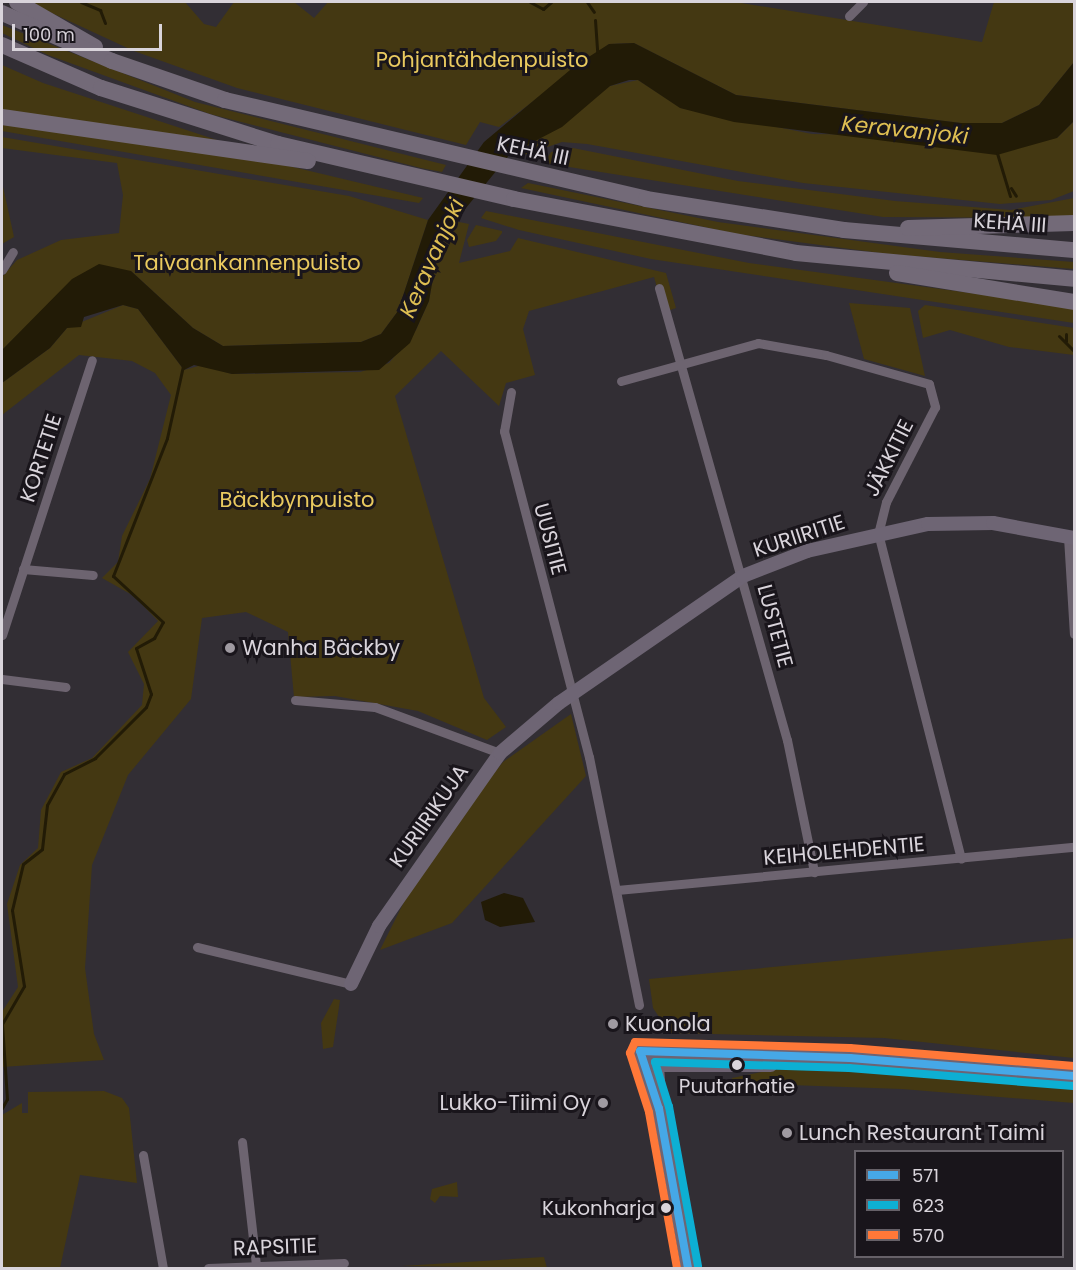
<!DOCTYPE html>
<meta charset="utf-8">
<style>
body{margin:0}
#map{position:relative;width:1076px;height:1270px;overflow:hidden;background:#322e34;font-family:Poppins,sans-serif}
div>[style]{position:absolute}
.green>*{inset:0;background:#443812}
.water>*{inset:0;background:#221b06}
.stream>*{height:3px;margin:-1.5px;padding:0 1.5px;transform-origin:1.5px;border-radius:1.5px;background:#221b06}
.street>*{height:9px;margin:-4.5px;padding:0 4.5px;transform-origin:4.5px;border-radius:4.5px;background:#6d6470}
.secondary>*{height:14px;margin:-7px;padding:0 7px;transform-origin:7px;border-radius:7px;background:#6e6574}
.primary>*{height:15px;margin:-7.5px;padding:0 7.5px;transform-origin:7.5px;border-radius:7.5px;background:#6e6373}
.highway>*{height:16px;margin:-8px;padding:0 8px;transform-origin:8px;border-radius:8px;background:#736a78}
.bus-1>*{height:8px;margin:-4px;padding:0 4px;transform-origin:4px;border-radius:4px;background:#46a8e7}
.bus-2>*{height:8px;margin:-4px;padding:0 4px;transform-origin:4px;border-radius:4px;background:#0dafd3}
.bus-3>*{height:8px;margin:-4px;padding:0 4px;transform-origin:4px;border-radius:4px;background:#ff7838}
.dots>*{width:16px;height:16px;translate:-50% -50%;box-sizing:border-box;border:3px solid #19151b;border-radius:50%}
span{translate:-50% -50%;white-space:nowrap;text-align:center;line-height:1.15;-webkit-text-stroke:6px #19151b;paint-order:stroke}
.bus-label{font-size:20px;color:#d9d4db}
.right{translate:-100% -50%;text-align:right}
.park-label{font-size:21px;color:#eaca5f}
.street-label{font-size:21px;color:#d9d4db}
.poi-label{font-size:21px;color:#d9d4db}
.left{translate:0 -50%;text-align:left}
.water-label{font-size:22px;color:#debe52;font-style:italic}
.frame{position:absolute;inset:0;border:3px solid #d9d4db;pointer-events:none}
.legend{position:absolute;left:854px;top:1150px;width:210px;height:108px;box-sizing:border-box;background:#19151b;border:2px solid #666168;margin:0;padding:8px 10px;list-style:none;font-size:18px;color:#d9d4db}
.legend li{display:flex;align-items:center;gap:12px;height:30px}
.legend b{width:30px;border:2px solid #666168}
.scale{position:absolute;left:12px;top:24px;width:150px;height:27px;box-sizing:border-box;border:3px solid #d9d4db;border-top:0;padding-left:8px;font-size:18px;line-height:21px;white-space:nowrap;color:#d9d4db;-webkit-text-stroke:4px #19151b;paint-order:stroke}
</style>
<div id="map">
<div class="green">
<div style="clip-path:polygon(28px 2px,185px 2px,204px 24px,216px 27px,234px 2px,294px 2px,314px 18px,328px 2px,735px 2px,982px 42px,994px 2px,1074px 2px,1074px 62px,1039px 105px,1002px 123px,961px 123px,736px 95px,634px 43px,609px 44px,499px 127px,480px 122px,466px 145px,237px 88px,134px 51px)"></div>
<div style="clip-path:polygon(2px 25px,195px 102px,446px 165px,442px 172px,421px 168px,210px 114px,48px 55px,2px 33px)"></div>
<div style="clip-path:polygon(2px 65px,43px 83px,220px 141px,2px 111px)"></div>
<div style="clip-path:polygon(638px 80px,681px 108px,812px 134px,1057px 138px,1074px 121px,1074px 191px,1051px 200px,1000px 204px,803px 183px,587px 144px,562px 142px,518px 157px,510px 154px,610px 86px)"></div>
<div style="clip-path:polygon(2px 123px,272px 162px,423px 198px,419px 203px,2px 131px)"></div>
<div style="clip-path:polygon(2px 137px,349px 196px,428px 220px,398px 311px,381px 334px,361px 342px,223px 346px,193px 328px,131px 271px,39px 314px,2px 350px,2px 277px,17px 260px,61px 240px,119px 233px,123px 195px,117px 163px,2px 148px)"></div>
<div style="clip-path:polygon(573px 148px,738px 181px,895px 201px,1011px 210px,1074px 198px,1074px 218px,883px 217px,544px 163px,551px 152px)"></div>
<div style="clip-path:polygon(2px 182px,14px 237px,2px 244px)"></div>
<div style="clip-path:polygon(528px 183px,718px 222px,940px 252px,1074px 262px,1074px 269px,888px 254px,737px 234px,521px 188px)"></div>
<div style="clip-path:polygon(486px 211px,749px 263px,1074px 307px,1074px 323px,651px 259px,519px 230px,481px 218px)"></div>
<div style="clip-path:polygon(454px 221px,469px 224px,459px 263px,510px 251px,518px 238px,666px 273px,676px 308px,664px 312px,654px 277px,529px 311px,523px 329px,535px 375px,506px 383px,499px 406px,441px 351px,395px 396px,484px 698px,506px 727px,487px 740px,418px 711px,335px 696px,294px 697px,288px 632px,246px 612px,202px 618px,191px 699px,128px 775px,92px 865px,85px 968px,94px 1034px,104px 1060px,2px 1067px,2px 1012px,18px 987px,7px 904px,20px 865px,38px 848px,41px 810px,61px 772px,92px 758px,142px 705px,144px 684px,128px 652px,158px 621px,134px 596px,102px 578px,118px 562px,122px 536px,150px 479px,171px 395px,155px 373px,132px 361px,79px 355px,2px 415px,2px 383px,50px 348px,67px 328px,123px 305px,138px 309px,184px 370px,202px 365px,232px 374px,360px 372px,389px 363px,416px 330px,429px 301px,437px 254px)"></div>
<div style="clip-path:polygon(476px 225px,502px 231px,502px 233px,496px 241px,469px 247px,467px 240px)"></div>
<div style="clip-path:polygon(849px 303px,910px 308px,925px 376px,864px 359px)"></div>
<div style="clip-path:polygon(925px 305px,1074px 328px,1074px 355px,1009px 347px,950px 330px,923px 338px,918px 311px)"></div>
<div style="clip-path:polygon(571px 714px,586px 776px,452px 923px,380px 950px,406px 898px,480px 791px,503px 762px)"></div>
<div style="clip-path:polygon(1074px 938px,1074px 1058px,884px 1038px,670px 1033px,653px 1008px,649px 979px)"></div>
<div style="clip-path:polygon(334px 999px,340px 1000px,333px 1047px,323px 1049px,321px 1023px)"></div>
<div style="clip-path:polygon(676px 1042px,885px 1050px,1074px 1066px,1074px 1070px,673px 1046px)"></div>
<div style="clip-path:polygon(857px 1065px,1074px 1083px,1074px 1103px,902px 1089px,732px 1083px,732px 1078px,782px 1068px)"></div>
<div style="clip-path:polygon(104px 1091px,122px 1098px,129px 1108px,137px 1183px,80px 1175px,60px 1268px,2px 1268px,2px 1115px,22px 1103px,22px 1113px,28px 1113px,28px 1092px)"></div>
<div style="clip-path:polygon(457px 1182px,458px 1197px,440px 1196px,435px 1203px,430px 1199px,432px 1189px)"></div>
<div style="clip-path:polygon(544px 1257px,547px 1268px,402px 1266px)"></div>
</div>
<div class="water">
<div style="clip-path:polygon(634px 43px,736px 95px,961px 123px,1002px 123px,1039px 105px,1074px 62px,1074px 121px,1057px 138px,997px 155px,734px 122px,680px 108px,638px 80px,629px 80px,610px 86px,562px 127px,510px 154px,448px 230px,437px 255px,429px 301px,410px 343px,379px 370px,232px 374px,194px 365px,184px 370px,138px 309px,123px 305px,84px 317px,81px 327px,67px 328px,50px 348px,2px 383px,2px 350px,72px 279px,99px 264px,131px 271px,193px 328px,223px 346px,361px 342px,381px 334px,398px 311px,428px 220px,484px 142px,576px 65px,609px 44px)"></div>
<div style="clip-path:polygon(504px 893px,523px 898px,535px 922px,500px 927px,485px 920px,481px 902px)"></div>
</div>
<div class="stream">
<div style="left:81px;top:2px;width:21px;rotate:23deg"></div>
<div style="left:100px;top:10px;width:14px;rotate:69deg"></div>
<div style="left:530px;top:2px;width:15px;rotate:28deg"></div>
<div style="left:543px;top:9px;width:11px;rotate:-41deg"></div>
<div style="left:587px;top:2px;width:12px;rotate:55deg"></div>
<div style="left:595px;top:20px;width:32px;rotate:86deg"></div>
<div style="left:997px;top:153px;width:45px;rotate:73.2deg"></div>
<div style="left:1011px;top:188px;width:9px;rotate:58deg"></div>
<div style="left:1066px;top:334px;width:7px;rotate:90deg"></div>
<div style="left:1059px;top:336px;width:21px;rotate:45deg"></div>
<div style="left:2px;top:1108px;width:10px;rotate:-61deg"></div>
<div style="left:7px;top:1099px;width:75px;rotate:-93.8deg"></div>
<div style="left:2px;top:1024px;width:44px;rotate:-59.9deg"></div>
<div style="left:24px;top:986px;width:77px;rotate:-99deg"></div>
<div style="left:12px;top:910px;width:47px;rotate:-76.6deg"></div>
<div style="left:23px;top:864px;width:24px;rotate:-38deg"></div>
<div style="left:42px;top:849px;width:44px;rotate:-83.5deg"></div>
<div style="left:47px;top:805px;width:35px;rotate:-61deg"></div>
<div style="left:64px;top:774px;width:35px;rotate:-27deg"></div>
<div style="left:95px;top:758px;width:72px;rotate:-45deg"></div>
<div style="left:146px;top:707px;width:14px;rotate:-69deg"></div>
<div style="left:151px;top:694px;width:48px;rotate:-108.1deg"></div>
<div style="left:136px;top:648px;width:21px;rotate:-29deg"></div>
<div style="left:154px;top:638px;width:18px;rotate:-61deg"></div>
<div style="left:163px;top:622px;width:68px;rotate:-137.4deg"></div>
<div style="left:113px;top:576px;width:148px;rotate:-68.6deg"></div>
<div style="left:167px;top:438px;width:74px;rotate:-77.5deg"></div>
</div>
<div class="street">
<div style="left:849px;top:16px;width:20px;rotate:-45deg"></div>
<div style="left:2px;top:270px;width:21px;rotate:-59deg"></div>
<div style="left:659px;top:288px;width:470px;rotate:74.2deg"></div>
<div style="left:787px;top:740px;width:135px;rotate:78.4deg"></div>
<div style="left:621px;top:381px;width:142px;rotate:-15.5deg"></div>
<div style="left:758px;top:343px;width:69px;rotate:10deg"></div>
<div style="left:826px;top:355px;width:107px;rotate:15.7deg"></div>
<div style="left:929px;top:384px;width:24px;rotate:75deg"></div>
<div style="left:935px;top:407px;width:107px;rotate:117.3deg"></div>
<div style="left:886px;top:502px;width:32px;rotate:104deg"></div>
<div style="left:878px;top:533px;width:336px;rotate:75.7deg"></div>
<div style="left:511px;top:392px;width:40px;rotate:100deg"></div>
<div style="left:504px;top:431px;width:337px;rotate:75.4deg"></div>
<div style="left:589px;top:757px;width:253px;rotate:78.6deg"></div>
<div style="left:1068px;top:537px;width:97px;rotate:86.5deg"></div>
<div style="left:23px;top:569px;width:70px;rotate:4.9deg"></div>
<div style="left:2px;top:635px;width:289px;rotate:-71.9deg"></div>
<div style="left:2px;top:679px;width:64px;rotate:7.2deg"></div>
<div style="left:295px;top:700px;width:80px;rotate:5deg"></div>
<div style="left:375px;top:707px;width:133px;rotate:20.2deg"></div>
<div style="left:617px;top:890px;width:459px;rotate:-5.4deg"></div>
<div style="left:197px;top:947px;width:158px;rotate:13.5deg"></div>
<div style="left:242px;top:1142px;width:123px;rotate:83.5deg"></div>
<div style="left:143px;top:1155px;width:115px;rotate:80deg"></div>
<div style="left:208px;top:1268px;width:136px;rotate:-2.1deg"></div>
</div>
<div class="secondary">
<div style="left:351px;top:984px;width:64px;rotate:-64.2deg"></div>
<div style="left:379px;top:926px;width:211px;rotate:-55deg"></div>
<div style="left:500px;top:753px;width:77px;rotate:-40.3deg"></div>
<div style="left:559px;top:703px;width:224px;rotate:-34.6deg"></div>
<div style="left:743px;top:576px;width:69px;rotate:-21.3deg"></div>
<div style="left:807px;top:551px;width:124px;rotate:-12.6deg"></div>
<div style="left:928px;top:524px;width:65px;rotate:-0.9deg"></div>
<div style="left:993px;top:523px;width:82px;rotate:10.5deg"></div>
<div style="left:656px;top:1054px;width:52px;rotate:85.6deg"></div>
<div style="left:641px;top:1055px;width:57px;rotate:71.6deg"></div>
<div style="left:659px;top:1109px;width:162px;rotate:79.7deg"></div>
</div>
<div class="primary">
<div style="left:640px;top:1051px;width:210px;rotate:1.9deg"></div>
<div style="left:850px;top:1058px;width:225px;rotate:4.6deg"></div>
<div style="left:642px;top:1064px;width:128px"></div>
</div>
<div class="highway">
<div style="left:17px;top:2px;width:90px;rotate:30deg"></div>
<div style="left:2px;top:13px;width:120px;rotate:23.6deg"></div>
<div style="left:112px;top:61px;width:120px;rotate:19deg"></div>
<div style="left:225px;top:100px;width:432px;rotate:13.2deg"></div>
<div style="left:646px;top:199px;width:200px;rotate:8.9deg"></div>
<div style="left:844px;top:230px;width:231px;rotate:5deg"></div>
<div style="left:2px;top:45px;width:108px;rotate:23.5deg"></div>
<div style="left:101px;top:88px;width:186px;rotate:17.6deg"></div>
<div style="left:278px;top:144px;width:242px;rotate:13.1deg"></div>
<div style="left:514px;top:199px;width:287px;rotate:10.8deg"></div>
<div style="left:796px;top:253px;width:279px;rotate:5.3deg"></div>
<div style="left:2px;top:117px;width:309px;rotate:8.2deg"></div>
<div style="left:908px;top:228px;width:166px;rotate:-1.7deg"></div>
<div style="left:897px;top:273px;width:179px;rotate:9.3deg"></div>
</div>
<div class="bus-1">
<div style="left:688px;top:1268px;width:162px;rotate:-100.3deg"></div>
<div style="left:659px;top:1109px;width:61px;rotate:-108.1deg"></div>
<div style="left:640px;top:1051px;width:210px;rotate:1.9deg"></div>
<div style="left:850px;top:1058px;width:225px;rotate:4.6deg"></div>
</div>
<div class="bus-2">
<div style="left:698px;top:1266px;width:162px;rotate:-100.3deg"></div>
<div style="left:669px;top:1107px;width:47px;rotate:-107.3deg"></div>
<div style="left:655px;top:1062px;width:194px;rotate:1.8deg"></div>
<div style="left:849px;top:1068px;width:225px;rotate:4.6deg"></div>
</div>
<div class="bus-3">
<div style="left:677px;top:1268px;width:158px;rotate:-100.2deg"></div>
<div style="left:649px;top:1112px;width:62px;rotate:-107.9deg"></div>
<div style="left:630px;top:1053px;width:12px;rotate:-66deg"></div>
<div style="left:635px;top:1042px;width:215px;rotate:1.6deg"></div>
<div style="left:850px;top:1048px;width:225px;rotate:4.6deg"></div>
</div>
<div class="dots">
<div style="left:230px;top:648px;background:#9f9aa1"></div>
<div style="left:613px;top:1024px;background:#9f9aa1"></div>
<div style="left:737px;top:1065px;background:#d9d4db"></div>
<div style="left:603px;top:1103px;background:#9f9aa1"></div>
<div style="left:787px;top:1133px;background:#9f9aa1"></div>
<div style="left:666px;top:1208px;background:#d9d4db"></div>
</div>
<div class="bus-label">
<span style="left:737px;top:1086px">Puutarhatie</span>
<span class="right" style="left:655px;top:1208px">Kukonharja</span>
</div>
<div class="park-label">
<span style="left:482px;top:60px">Pohjantähdenpuisto</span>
<span style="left:247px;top:263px">Taivaankannenpuisto</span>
<span style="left:297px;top:500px">Bäckbynpuisto</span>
</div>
<div class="street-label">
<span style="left:533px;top:151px;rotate:12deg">KEHÄ III</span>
<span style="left:1010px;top:223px;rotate:4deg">KEHÄ III</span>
<span style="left:41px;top:458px;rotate:-72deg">KORTETIE</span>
<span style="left:889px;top:458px;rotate:-63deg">JÄKKITIE</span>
<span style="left:799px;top:536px;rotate:-18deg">KURIIRITIE</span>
<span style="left:550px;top:539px;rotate:75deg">UUSITIE</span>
<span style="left:775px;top:626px;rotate:75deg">LUSTETIE</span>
<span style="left:429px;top:816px;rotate:-55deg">KURIIRIKUJA</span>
<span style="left:844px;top:851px;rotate:-5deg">KEIHOLEHDENTIE</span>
<span style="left:275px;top:1247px;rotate:-2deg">RAPSITIE</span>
</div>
<div class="poi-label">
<span class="left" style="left:242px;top:648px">Wanha Bäckby</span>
<span class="left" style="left:625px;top:1024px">Kuonola</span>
<span class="right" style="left:591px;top:1103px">Lukko-Tiimi Oy</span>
<span class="left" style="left:799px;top:1133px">Lunch Restaurant Taimi</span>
</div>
<div class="water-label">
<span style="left:905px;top:130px;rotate:6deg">Keravanjoki</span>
<span style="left:432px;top:258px;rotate:-66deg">Keravanjoki</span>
</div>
<div class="frame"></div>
<ul class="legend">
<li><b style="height:8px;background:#46a8e7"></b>571</li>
<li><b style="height:8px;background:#0dafd3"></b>623</li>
<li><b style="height:8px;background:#ff7838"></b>570</li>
</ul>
<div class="scale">100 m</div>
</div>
